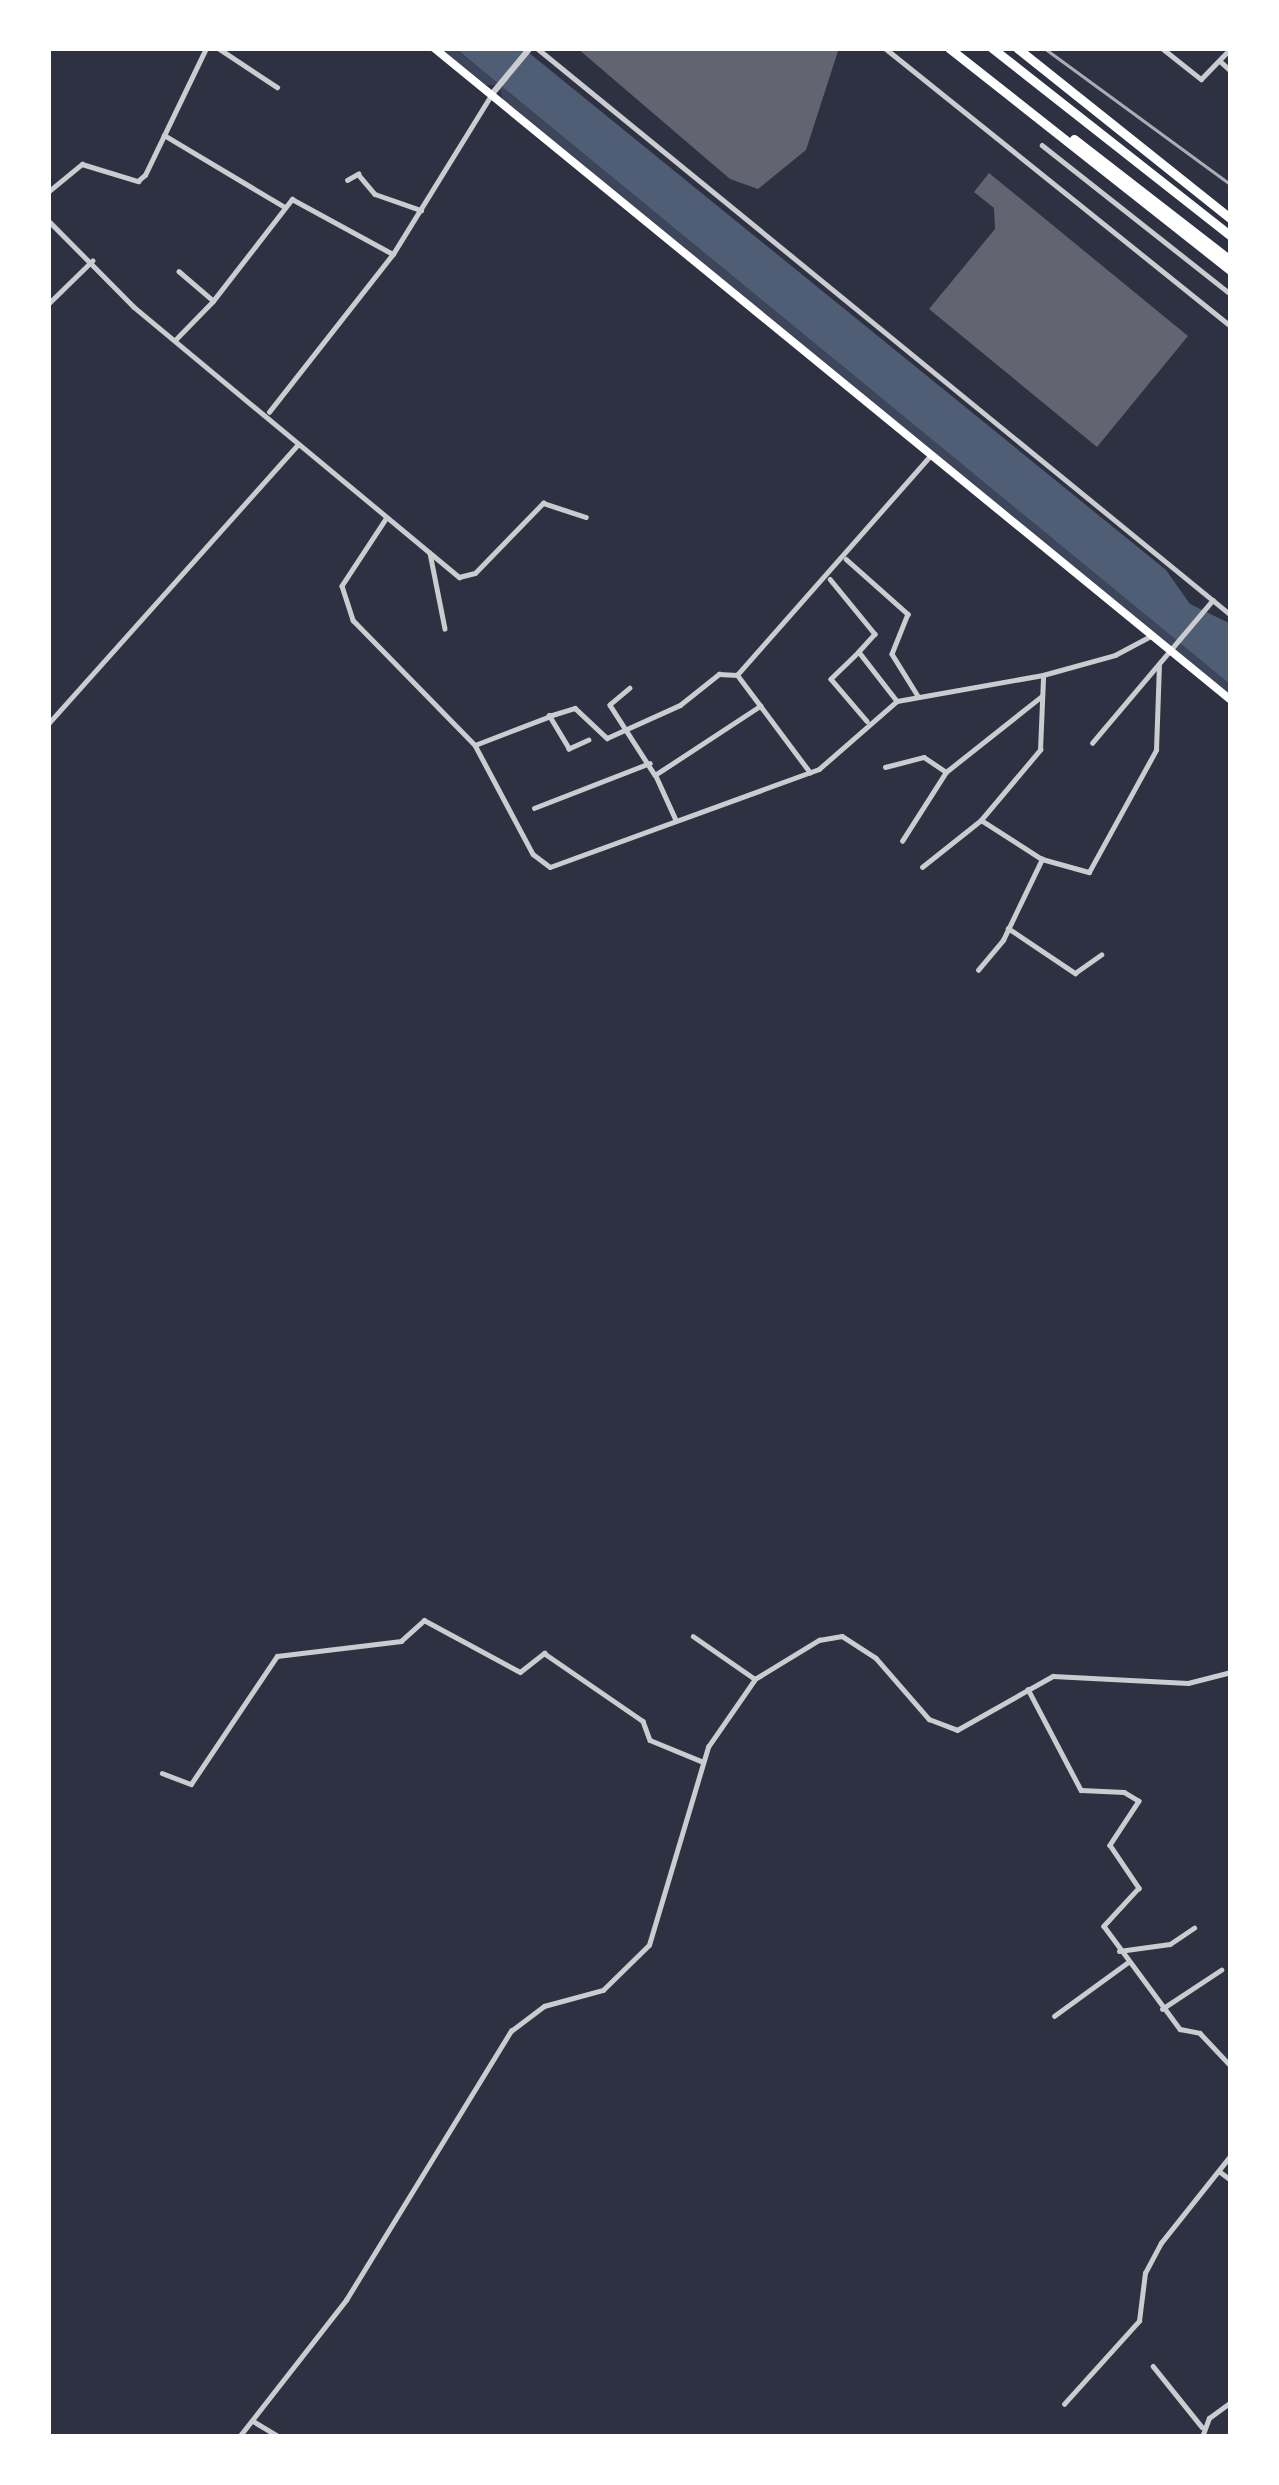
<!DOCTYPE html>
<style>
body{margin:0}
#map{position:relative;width:1279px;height:2485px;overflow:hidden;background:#2d3142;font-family:"Playfair Display",serif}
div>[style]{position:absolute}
.green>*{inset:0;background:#3c4559}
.water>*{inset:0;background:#4f5d75}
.building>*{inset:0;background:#626471}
.minor>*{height:4.5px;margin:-2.25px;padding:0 2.25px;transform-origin:2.25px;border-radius:2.25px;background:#caccd0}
.tertiary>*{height:6px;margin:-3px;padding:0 3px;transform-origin:3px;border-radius:3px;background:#caccd0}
.primary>*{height:8px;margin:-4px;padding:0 4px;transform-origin:4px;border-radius:4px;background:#fff}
.motorway>*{height:9px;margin:-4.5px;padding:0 4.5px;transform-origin:4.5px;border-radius:4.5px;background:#fff}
.rail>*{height:3px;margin:-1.5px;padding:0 1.5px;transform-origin:1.5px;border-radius:1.5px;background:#abadb3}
span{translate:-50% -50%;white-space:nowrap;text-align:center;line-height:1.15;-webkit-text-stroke:9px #fff;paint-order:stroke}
.frame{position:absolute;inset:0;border:51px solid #fff;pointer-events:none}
</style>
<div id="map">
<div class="green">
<div style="clip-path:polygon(435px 48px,454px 48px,500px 85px,1231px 685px,1231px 700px,504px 104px,499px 85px,479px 85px)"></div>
</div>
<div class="water">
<div style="clip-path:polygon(455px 48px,523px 48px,1166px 570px,1190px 604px,1231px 624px,1231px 685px)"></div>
</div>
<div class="building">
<div style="clip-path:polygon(577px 48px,839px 48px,806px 150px,758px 189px,730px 179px)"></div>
<div style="clip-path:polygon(989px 173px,1188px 336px,1097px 447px,929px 309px,995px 229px,994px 208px,974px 192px)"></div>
</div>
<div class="minor">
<div style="left:218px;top:48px;width:71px;rotate:33.5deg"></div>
<div style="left:537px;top:48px;width:896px;rotate:39.25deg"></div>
<div style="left:885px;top:48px;width:444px;rotate:38.8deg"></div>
<div style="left:1162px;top:48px;width:50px;rotate:38.5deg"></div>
<div style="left:1201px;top:79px;width:43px;rotate:-45.9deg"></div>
<div style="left:1220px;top:61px;width:15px;rotate:42deg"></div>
<div style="left:164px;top:135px;width:139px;rotate:30.8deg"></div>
<div style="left:1042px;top:145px;width:241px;rotate:38.3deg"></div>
<div style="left:347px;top:180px;width:13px;rotate:-29deg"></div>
<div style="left:358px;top:174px;width:26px;rotate:50deg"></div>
<div style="left:375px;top:194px;width:49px;rotate:19.2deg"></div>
<div style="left:48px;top:192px;width:44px;rotate:-39.5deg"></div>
<div style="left:82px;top:164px;width:59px;rotate:16.9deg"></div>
<div style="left:138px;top:181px;width:9px;rotate:-41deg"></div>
<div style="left:145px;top:175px;width:141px;rotate:-64.3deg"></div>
<div style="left:48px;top:220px;width:122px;rotate:45.3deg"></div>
<div style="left:134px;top:307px;width:423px;rotate:39.7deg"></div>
<div style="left:459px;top:577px;width:16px;rotate:-14deg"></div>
<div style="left:475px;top:573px;width:98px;rotate:-45.8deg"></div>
<div style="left:543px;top:503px;width:45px;rotate:18deg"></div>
<div style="left:213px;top:301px;width:129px;rotate:-52.2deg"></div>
<div style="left:292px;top:199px;width:115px;rotate:28.6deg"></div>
<div style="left:48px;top:304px;width:62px;rotate:-44.3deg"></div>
<div style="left:175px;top:340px;width:54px;rotate:-45.7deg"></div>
<div style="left:213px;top:301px;width:45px;rotate:-139.5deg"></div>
<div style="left:269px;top:412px;width:201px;rotate:-51.9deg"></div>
<div style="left:393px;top:254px;width:188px;rotate:-58.3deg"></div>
<div style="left:386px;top:519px;width:80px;rotate:123.3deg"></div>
<div style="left:342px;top:586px;width:36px;rotate:72deg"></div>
<div style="left:353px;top:620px;width:175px;rotate:45.7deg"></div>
<div style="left:475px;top:745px;width:123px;rotate:62deg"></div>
<div style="left:533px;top:854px;width:21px;rotate:37deg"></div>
<div style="left:550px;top:867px;width:286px;rotate:-20deg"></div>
<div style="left:819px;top:769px;width:103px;rotate:-41.1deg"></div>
<div style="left:897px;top:701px;width:148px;rotate:-10.1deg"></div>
<div style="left:1043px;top:675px;width:75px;rotate:-15.5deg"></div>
<div style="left:1115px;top:655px;width:40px;rotate:-28deg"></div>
<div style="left:430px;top:553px;width:77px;rotate:78.8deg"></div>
<div style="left:846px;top:559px;width:83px;rotate:41.6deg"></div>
<div style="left:908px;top:614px;width:43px;rotate:111.8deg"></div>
<div style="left:892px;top:654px;width:49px;rotate:58.2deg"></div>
<div style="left:830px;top:579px;width:71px;rotate:50.7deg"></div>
<div style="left:875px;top:634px;width:24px;rotate:132deg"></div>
<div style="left:859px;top:652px;width:62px;rotate:52.2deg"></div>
<div style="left:859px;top:652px;width:39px;rotate:136deg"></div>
<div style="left:831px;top:679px;width:55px;rotate:49.4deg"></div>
<div style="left:630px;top:688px;width:26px;rotate:140deg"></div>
<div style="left:610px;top:705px;width:83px;rotate:57.3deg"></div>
<div style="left:48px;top:724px;width:375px;rotate:-48.2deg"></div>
<div style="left:589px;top:740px;width:22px;rotate:156deg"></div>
<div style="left:569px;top:749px;width:39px;rotate:-121deg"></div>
<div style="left:549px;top:716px;width:27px;rotate:-17deg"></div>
<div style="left:575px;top:708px;width:44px;rotate:43.2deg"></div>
<div style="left:607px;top:738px;width:80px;rotate:-24.3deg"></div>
<div style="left:680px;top:705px;width:50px;rotate:-38.5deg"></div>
<div style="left:719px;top:674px;width:18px;rotate:3deg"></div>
<div style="left:1092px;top:743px;width:187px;rotate:-49.8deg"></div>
<div style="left:475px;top:745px;width:78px;rotate:-21deg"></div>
<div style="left:885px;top:767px;width:40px;rotate:-14.4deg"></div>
<div style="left:924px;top:757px;width:25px;rotate:34deg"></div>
<div style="left:810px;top:773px;width:122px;rotate:-126.7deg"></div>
<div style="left:737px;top:675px;width:292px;rotate:-48.6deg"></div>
<div style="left:534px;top:808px;width:124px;rotate:-21.2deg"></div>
<div style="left:675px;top:819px;width:48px;rotate:-114.4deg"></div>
<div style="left:655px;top:775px;width:126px;rotate:-33.3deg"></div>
<div style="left:981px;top:820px;width:72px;rotate:32.6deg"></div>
<div style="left:1042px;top:859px;width:49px;rotate:15.5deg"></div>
<div style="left:1089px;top:872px;width:139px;rotate:-61.2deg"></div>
<div style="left:1156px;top:750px;width:84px;rotate:-88deg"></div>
<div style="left:902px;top:841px;width:82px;rotate:-57.5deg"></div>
<div style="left:946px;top:772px;width:122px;rotate:-38.4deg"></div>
<div style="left:922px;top:867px;width:75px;rotate:-38.5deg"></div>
<div style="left:981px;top:820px;width:92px;rotate:-49.9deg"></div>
<div style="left:1040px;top:750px;width:73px;rotate:-87.6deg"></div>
<div style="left:1008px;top:928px;width:81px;rotate:33.9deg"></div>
<div style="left:1075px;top:973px;width:32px;rotate:-35deg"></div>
<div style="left:978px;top:970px;width:39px;rotate:-50deg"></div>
<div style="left:1003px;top:940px;width:90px;rotate:-64.3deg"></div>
<div style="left:693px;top:1636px;width:75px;rotate:34.7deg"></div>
<div style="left:1028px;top:1689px;width:114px;rotate:62.3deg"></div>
<div style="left:1081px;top:1790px;width:43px;rotate:2.7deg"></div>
<div style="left:1124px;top:1792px;width:17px;rotate:31deg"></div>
<div style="left:1139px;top:1801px;width:53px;rotate:123.4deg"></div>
<div style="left:1110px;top:1845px;width:52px;rotate:56deg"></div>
<div style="left:1139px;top:1888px;width:52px;rotate:132.6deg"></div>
<div style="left:1104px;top:1926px;width:128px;rotate:53.6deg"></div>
<div style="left:1180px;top:2029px;width:20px;rotate:11deg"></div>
<div style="left:1200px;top:2033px;width:45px;rotate:46.8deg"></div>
<div style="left:162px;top:1773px;width:31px;rotate:21deg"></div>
<div style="left:191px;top:1784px;width:154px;rotate:-56.1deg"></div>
<div style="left:277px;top:1656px;width:125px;rotate:-6.9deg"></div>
<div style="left:401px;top:1641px;width:31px;rotate:-42deg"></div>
<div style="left:424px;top:1620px;width:109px;rotate:28.4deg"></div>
<div style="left:520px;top:1672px;width:31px;rotate:-38deg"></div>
<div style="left:544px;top:1653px;width:120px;rotate:34.5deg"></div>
<div style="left:643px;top:1721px;width:20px;rotate:70deg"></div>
<div style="left:650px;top:1740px;width:55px;rotate:22.4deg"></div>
<div style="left:1119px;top:1951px;width:51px;rotate:-7.8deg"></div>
<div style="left:1170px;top:1944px;width:29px;rotate:-34deg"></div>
<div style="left:1162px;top:2009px;width:71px;rotate:-33.5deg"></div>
<div style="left:1054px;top:2016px;width:90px;rotate:-36deg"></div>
<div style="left:1219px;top:2171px;width:15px;rotate:37deg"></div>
<div style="left:1153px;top:2366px;width:78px;rotate:51.2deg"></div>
<div style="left:1064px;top:2404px;width:112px;rotate:-47.9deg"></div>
<div style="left:1139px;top:2321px;width:48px;rotate:-82.9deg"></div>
<div style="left:1145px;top:2273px;width:34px;rotate:-62deg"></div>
<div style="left:1161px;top:2243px;width:112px;rotate:-51.5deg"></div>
<div style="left:253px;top:2421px;width:31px;rotate:31deg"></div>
<div style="left:239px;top:2437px;width:174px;rotate:-52deg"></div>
<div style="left:346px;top:2300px;width:316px;rotate:-58.5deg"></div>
<div style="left:511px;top:2031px;width:41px;rotate:-37.1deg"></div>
<div style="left:544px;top:2006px;width:61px;rotate:-15.2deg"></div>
<div style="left:603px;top:1990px;width:64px;rotate:-44.4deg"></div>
<div style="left:649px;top:1945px;width:207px;rotate:-73.4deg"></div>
<div style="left:708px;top:1747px;width:83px;rotate:-55.3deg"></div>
<div style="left:755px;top:1679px;width:75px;rotate:-31.4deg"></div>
<div style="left:819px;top:1640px;width:23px;rotate:-10deg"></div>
<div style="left:842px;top:1636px;width:40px;rotate:32.9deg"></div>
<div style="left:876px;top:1658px;width:81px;rotate:49deg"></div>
<div style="left:929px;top:1719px;width:30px;rotate:21deg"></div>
<div style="left:957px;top:1730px;width:110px;rotate:-29.4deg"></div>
<div style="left:1053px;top:1676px;width:135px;rotate:3deg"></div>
<div style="left:1188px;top:1683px;width:44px;rotate:-14.3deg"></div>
<div style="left:1202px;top:2437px;width:20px;rotate:-70deg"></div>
<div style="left:1209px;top:2418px;width:27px;rotate:-36deg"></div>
</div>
<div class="tertiary">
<div style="left:492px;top:94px;width:60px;rotate:-50.4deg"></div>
</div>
<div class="primary">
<div style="left:434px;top:48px;width:1030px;rotate:39.29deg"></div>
</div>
<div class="motorway">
<div style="left:949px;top:48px;width:360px;rotate:38.3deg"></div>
<div style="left:992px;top:48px;width:304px;rotate:38.2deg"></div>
<div style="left:1017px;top:48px;width:274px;rotate:38.6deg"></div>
<div style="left:1074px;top:139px;width:199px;rotate:37.8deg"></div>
</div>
<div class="rail">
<div style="left:1044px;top:48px;width:232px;rotate:36.2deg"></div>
</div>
<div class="frame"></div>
</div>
